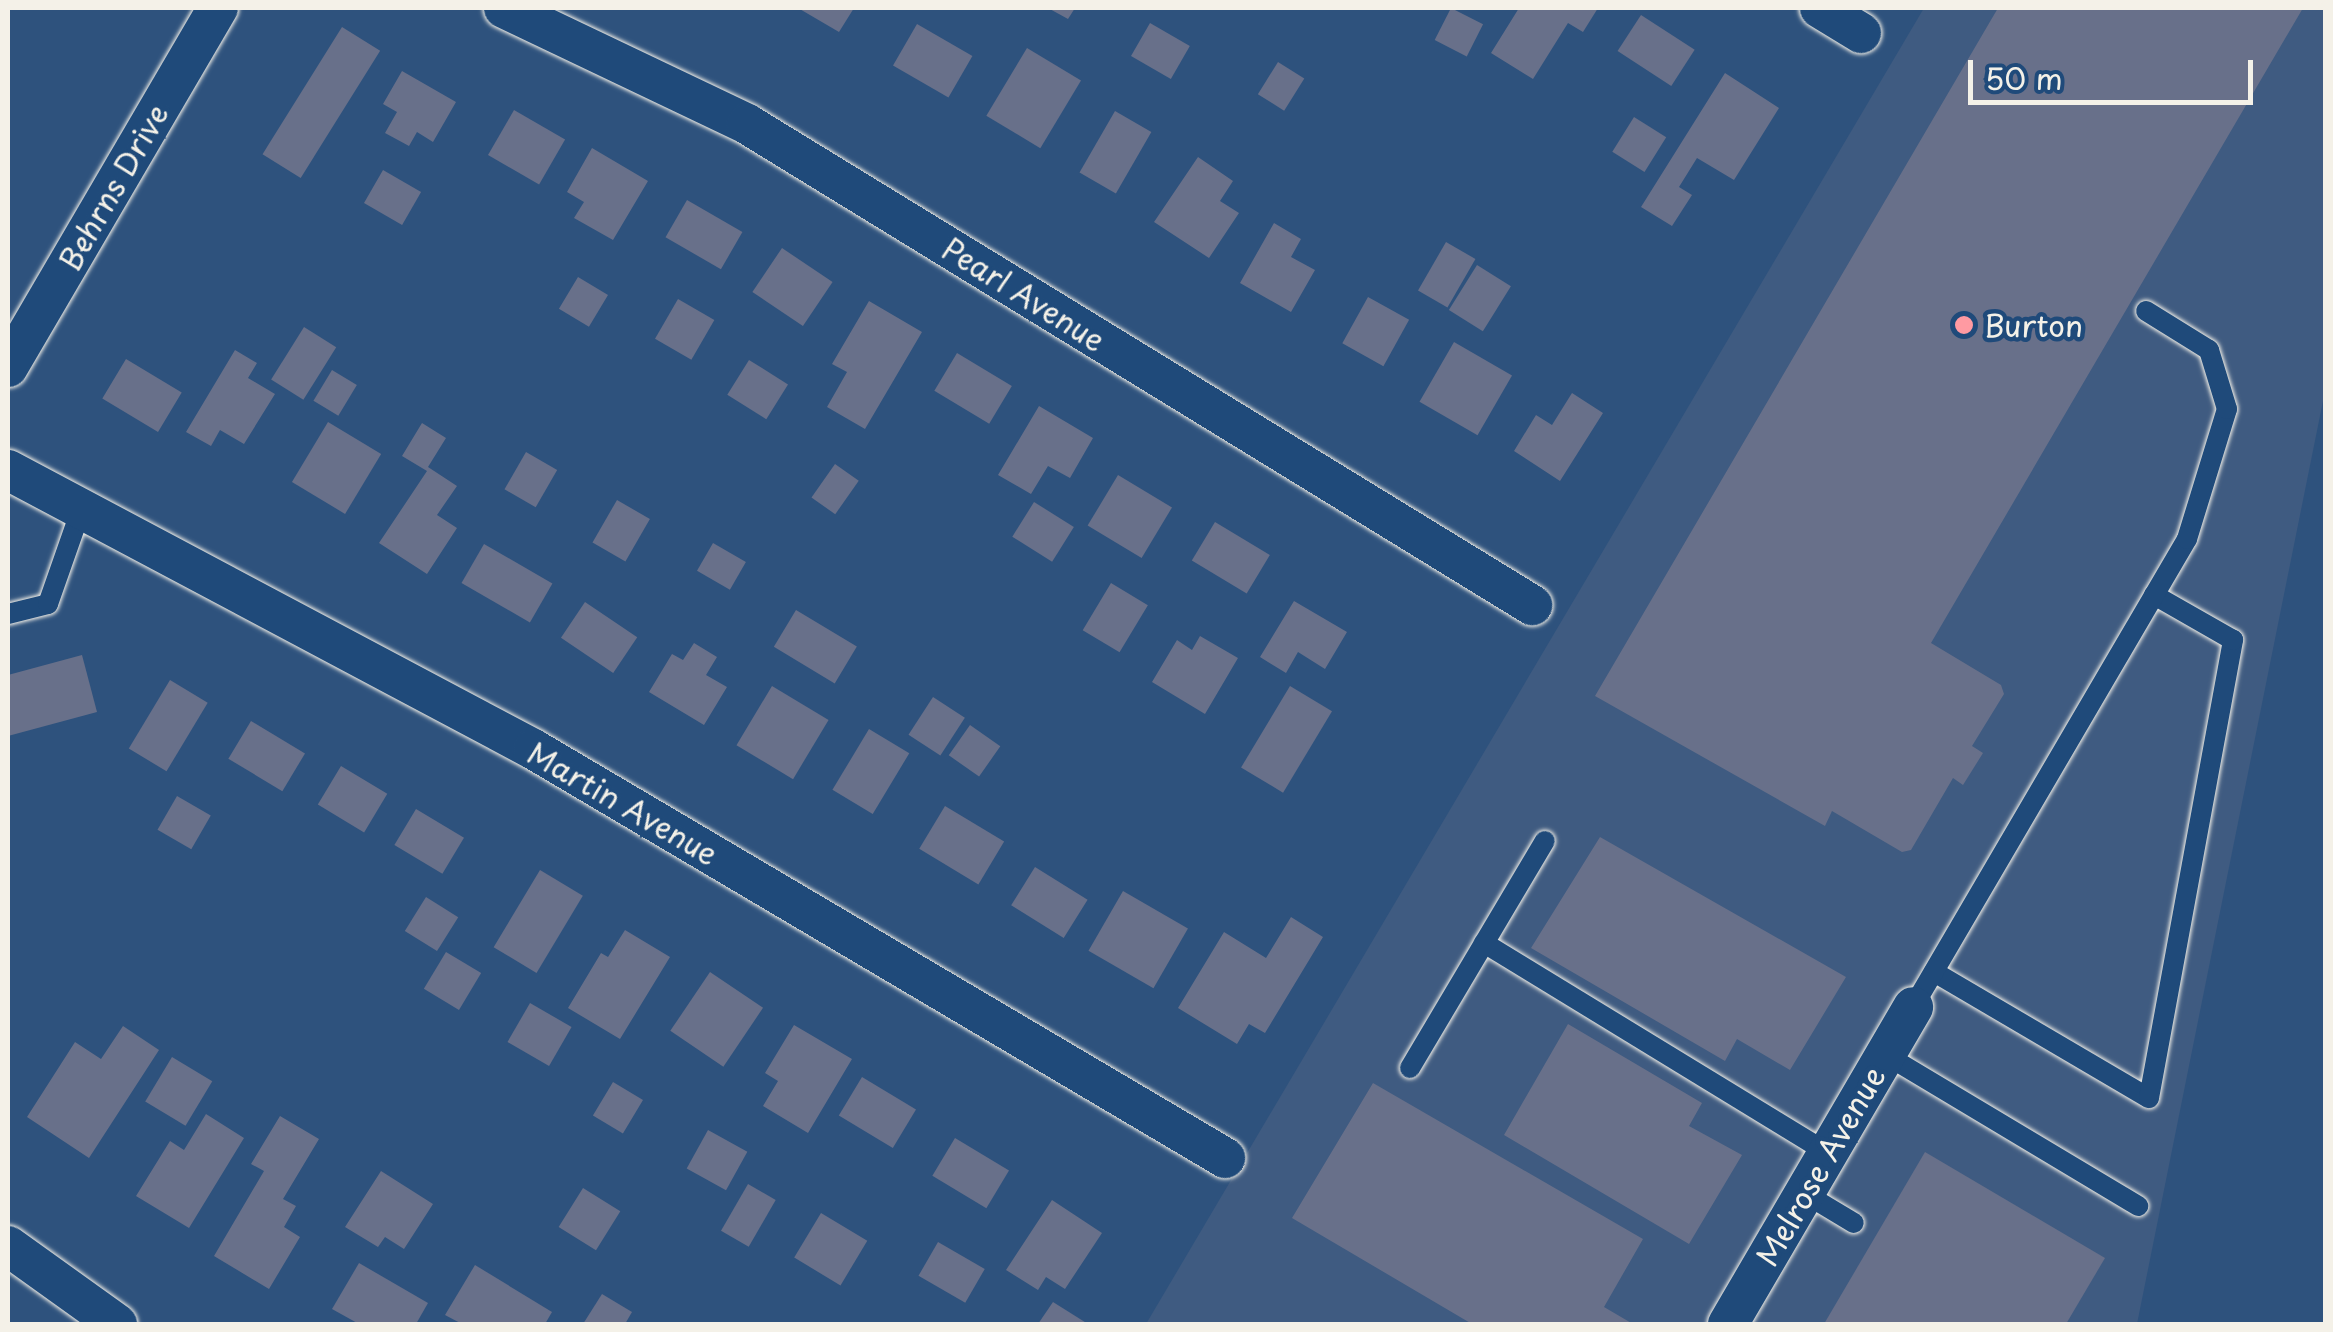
<!DOCTYPE html>
<style>
body{margin:0}
#map{position:relative;width:2333px;height:1332px;overflow:hidden;background:#2e527d;font-family:"Playpen Sans",sans-serif}
div>[style]{position:absolute}
.built>*{inset:0;background:#3f5b81}
.building>*{inset:0;background:#68708a;transform-origin:0 0}
.roads{filter:drop-shadow(0 0 2px #f4f1e8) drop-shadow(0 0 2px #f4f1e8)}
.service>*{height:20px;margin:-10px;padding:0 10px;transform-origin:10px;border-radius:10px;background:#1f4a7a}
.minor>*{height:40px;margin:-20px;padding:0 20px;transform-origin:20px;border-radius:20px;background:#1f4a7a}
.dots>*{width:28px;height:28px;translate:-50% -50%;box-sizing:border-box;border:5px solid #1f4a7a;border-radius:50%}
span{translate:-50% -50%;white-space:nowrap;text-align:center;line-height:1.15;-webkit-text-stroke:9px #1f4a7a;paint-order:stroke}
.street-label{font-size:30px;color:#f4f1e8}
.poi-label{font-size:30px;color:#f4f1e8}
.left{translate:0 -50%;text-align:left}
.frame{position:absolute;inset:0;border:10px solid #f4f1e8;pointer-events:none}
.scale{position:absolute;left:1968px;top:60px;width:285px;height:45px;box-sizing:border-box;border:5px solid #f4f1e8;border-top:0;padding-left:12px;font-size:30px;line-height:35px;white-space:nowrap;color:#f4f1e8;-webkit-text-stroke:8px #1f4a7a;paint-order:stroke}
</style>
<div id="map">
<div class="built">
<div style="clip-path:polygon(1924px 8px,2325px 8px,2325px 391px,2137px 1324px,1146px 1324px)"></div>
</div>
<div class="building">
<div style="clip-path:polygon(798px 8px,854px 8px,839px 32px)"></div>
<div style="clip-path:polygon(1048px 8px,1075px 8px,1068px 19px)"></div>
<div style="left:1451px;top:8px;width:36px;height:36px;rotate:27deg"></div>
<div style="clip-path:polygon(1519px 8px,1598px 8px,1583px 32px,1568px 23px,1533px 79px,1491px 53px)"></div>
<div style="clip-path:polygon(1998px 8px,2303px 8px,1931px 643px,2001px 685px,2004px 694px,1972px 746px,1983px 753px,1963px 785px,1953px 778px,1911px 850px,1902px 852px,1832px 811px,1825px 826px,1595px 696px)"></div>
<div style="left:1641px;top:15px;width:64px;height:43px;rotate:33deg"></div>
<div style="left:1150px;top:23px;width:46px;height:38px;rotate:30deg"></div>
<div style="left:917px;top:24px;width:64px;height:48px;rotate:30deg"></div>
<div style="left:342px;top:27px;width:45px;height:150px;rotate:32deg"></div>
<div style="left:1027px;top:48px;width:63px;height:79px;rotate:31deg"></div>
<div style="left:1278px;top:62px;width:31px;height:38px;rotate:32deg"></div>
<div style="clip-path:polygon(402px 71px,456px 102px,433px 142px,417px 132px,409px 146px,385px 133px,397px 112px,383px 104px)"></div>
<div style="clip-path:polygon(1725px 73px,1779px 108px,1734px 180px,1697px 158px,1679px 187px,1692px 195px,1672px 226px,1641px 207px)"></div>
<div style="left:514px;top:110px;width:59px;height:52px;rotate:30deg"></div>
<div style="left:1115px;top:111px;width:42px;height:71px;rotate:30deg"></div>
<div style="left:1634px;top:117px;width:38px;height:41px;rotate:32deg"></div>
<div style="clip-path:polygon(592px 148px,648px 181px,613px 240px,574px 218px,584px 202px,567px 192px)"></div>
<div style="clip-path:polygon(1198px 157px,1233px 181px,1220px 201px,1239px 213px,1209px 258px,1154px 222px)"></div>
<div style="left:383px;top:170px;width:44px;height:38px;rotate:30deg"></div>
<div style="left:687px;top:200px;width:64px;height:43px;rotate:30deg"></div>
<div style="clip-path:polygon(1274px 223px,1301px 239px,1291px 257px,1315px 270px,1291px 312px,1240px 283px)"></div>
<div style="left:1446px;top:242px;width:34px;height:56px;rotate:30deg"></div>
<div style="left:782px;top:248px;width:61px;height:53px;rotate:34deg"></div>
<div style="left:1477px;top:265px;width:40px;height:53px;rotate:32deg"></div>
<div style="left:578px;top:277px;width:35px;height:37px;rotate:31deg"></div>
<div style="left:1368px;top:297px;width:47px;height:53px;rotate:29deg"></div>
<div style="left:678px;top:299px;width:42px;height:46px;rotate:30deg"></div>
<div style="clip-path:polygon(869px 301px,922px 332px,865px 429px,827px 407px,847px 372px,832px 364px)"></div>
<div style="left:304px;top:327px;width:38px;height:62px;rotate:32deg"></div>
<div style="left:1454px;top:342px;width:67px;height:69px;rotate:30deg"></div>
<div style="clip-path:polygon(235px 350px,257px 363px,248px 378px,275px 394px,244px 444px,220px 430px,211px 446px,186px 432px)"></div>
<div style="left:957px;top:353px;width:64px;height:44px;rotate:31deg"></div>
<div style="left:126px;top:359px;width:65px;height:46px;rotate:31deg"></div>
<div style="left:749px;top:360px;width:46px;height:41px;rotate:32deg"></div>
<div style="left:332px;top:370px;width:29px;height:36px;rotate:31deg"></div>
<div style="clip-path:polygon(1572px 393px,1603px 413px,1560px 481px,1514px 451px,1536px 415px,1552px 425px)"></div>
<div style="clip-path:polygon(1039px 406px,1093px 438px,1070px 478px,1048px 466px,1031px 494px,998px 475px)"></div>
<div style="left:328px;top:422px;width:62px;height:70px;rotate:31deg"></div>
<div style="clip-path:polygon(422px 423px,446px 438px,428px 467px,457px 486px,437px 515px,457px 528px,427px 574px,379px 543px,427px 471px,402px 456px)"></div>
<div style="left:526px;top:452px;width:36px;height:43px;rotate:30deg"></div>
<div style="left:835px;top:464px;width:29px;height:41px;rotate:35deg"></div>
<div style="left:1118px;top:475px;width:63px;height:59px;rotate:31deg"></div>
<div style="left:617px;top:500px;width:38px;height:49px;rotate:30deg"></div>
<div style="left:1034px;top:502px;width:47px;height:41px;rotate:32deg"></div>
<div style="left:1215px;top:522px;width:64px;height:45px;rotate:31deg"></div>
<div style="left:713px;top:543px;width:38px;height:32px;rotate:30deg"></div>
<div style="left:484px;top:544px;width:79px;height:45px;rotate:30deg"></div>
<div style="left:1111px;top:583px;width:43px;height:55px;rotate:31deg"></div>
<div style="clip-path:polygon(1294px 601px,1347px 632px,1325px 669px,1298px 652px,1286px 673px,1260px 657px)"></div>
<div style="left:585px;top:602px;width:63px;height:43px;rotate:34deg"></div>
<div style="left:796px;top:610px;width:71px;height:43px;rotate:31deg"></div>
<div style="clip-path:polygon(1200px 636px,1238px 658px,1205px 714px,1152px 682px,1177px 640px,1192px 650px)"></div>
<div style="clip-path:polygon(694px 643px,717px 657px,706px 675px,727px 687px,704px 725px,649px 692px,672px 654px,683px 660px)"></div>
<div style="clip-path:polygon(82px 655px,97px 712px,8px 736px,8px 675px)"></div>
<div style="left:170px;top:680px;width:44px;height:80px;rotate:31deg"></div>
<div style="left:772px;top:686px;width:66px;height:69px;rotate:31deg"></div>
<div style="left:1290px;top:686px;width:49px;height:95px;rotate:31deg"></div>
<div style="left:933px;top:697px;width:38px;height:45px;rotate:33deg"></div>
<div style="left:251px;top:721px;width:63px;height:44px;rotate:31deg"></div>
<div style="left:970px;top:725px;width:37px;height:37px;rotate:35deg"></div>
<div style="left:869px;top:729px;width:47px;height:71px;rotate:31deg"></div>
<div style="left:341px;top:766px;width:54px;height:45px;rotate:31deg"></div>
<div style="left:177px;top:796px;width:39px;height:39px;rotate:30deg"></div>
<div style="left:945px;top:806px;width:69px;height:50px;rotate:31deg"></div>
<div style="left:416px;top:809px;width:56px;height:42px;rotate:31deg"></div>
<div style="clip-path:polygon(1600px 837px,1846px 977px,1790px 1070px,1737px 1039px,1725px 1061px,1531px 948px)"></div>
<div style="left:1035px;top:867px;width:62px;height:45px;rotate:32deg"></div>
<div style="left:540px;top:870px;width:50px;height:90px;rotate:31deg"></div>
<div style="left:1123px;top:891px;width:75px;height:69px;rotate:30deg"></div>
<div style="left:426px;top:897px;width:38px;height:40px;rotate:32deg"></div>
<div style="clip-path:polygon(1291px 917px,1323px 937px,1265px 1033px,1249px 1024px,1237px 1044px,1178px 1008px,1224px 932px,1266px 958px)"></div>
<div style="clip-path:polygon(625px 930px,670px 957px,620px 1039px,568px 1008px,601px 953px,608px 957px)"></div>
<div style="left:446px;top:952px;width:41px;height:43px;rotate:31deg"></div>
<div style="left:710px;top:972px;width:64px;height:71px;rotate:34deg"></div>
<div style="left:530px;top:1003px;width:48px;height:45px;rotate:30deg"></div>
<div style="clip-path:polygon(1568px 1024px,1702px 1103px,1689px 1126px,1742px 1155px,1689px 1244px,1504px 1135px)"></div>
<div style="clip-path:polygon(794px 1025px,852px 1059px,808px 1133px,763px 1106px,778px 1081px,765px 1073px)"></div>
<div style="clip-path:polygon(123px 1026px,159px 1050px,89px 1158px,27px 1117px,75px 1042px,101px 1059px)"></div>
<div style="left:172px;top:1057px;width:47px;height:52px;rotate:31deg"></div>
<div style="left:862px;top:1077px;width:63px;height:45px;rotate:31deg"></div>
<div style="left:613px;top:1082px;width:35px;height:39px;rotate:31deg"></div>
<div style="clip-path:polygon(1373px 1083px,1643px 1239px,1604px 1307px,1633px 1324px,1472px 1324px,1292px 1218px)"></div>
<div style="clip-path:polygon(206px 1114px,244px 1138px,189px 1228px,136px 1196px,170px 1141px,184px 1150px)"></div>
<div style="clip-path:polygon(280px 1116px,319px 1139px,283px 1199px,296px 1206px,284px 1227px,300px 1237px,269px 1289px,214px 1256px,264px 1171px,251px 1164px)"></div>
<div style="left:708px;top:1130px;width:45px;height:44px;rotate:29deg"></div>
<div style="left:955px;top:1138px;width:63px;height:44px;rotate:31deg"></div>
<div style="clip-path:polygon(1925px 1152px,2105px 1258px,2066px 1324px,1824px 1324px)"></div>
<div style="clip-path:polygon(381px 1171px,433px 1204px,404px 1249px,385px 1237px,378px 1247px,345px 1227px)"></div>
<div style="left:748px;top:1184px;width:32px;height:54px;rotate:30deg"></div>
<div style="left:583px;top:1188px;width:44px;height:46px;rotate:32deg"></div>
<div style="clip-path:polygon(1052px 1200px,1102px 1233px,1065px 1289px,1046px 1277px,1038px 1290px,1006px 1270px)"></div>
<div style="left:821px;top:1213px;width:54px;height:52px;rotate:31deg"></div>
<div style="left:938px;top:1242px;width:54px;height:39px;rotate:30deg"></div>
<div style="clip-path:polygon(359px 1263px,428px 1303px,416px 1324px,359px 1324px,332px 1309px)"></div>
<div style="clip-path:polygon(475px 1265px,552px 1312px,545px 1324px,462px 1324px,445px 1315px)"></div>
<div style="clip-path:polygon(602px 1294px,632px 1312px,625px 1324px,583px 1324px)"></div>
<div style="clip-path:polygon(1053px 1302px,1088px 1324px,1038px 1324px)"></div>
</div>
<div class="roads">
<div class="service">
<div style="left:8px;top:614px;width:41px;rotate:-14deg"></div>
<div style="left:48px;top:604px;width:100px;rotate:-70.7deg"></div>
<div style="left:1484px;top:943px;width:403px;rotate:31.4deg"></div>
<div style="left:1934px;top:972px;width:249px;rotate:30.4deg"></div>
<div style="left:2149px;top:1098px;width:466px;rotate:-79.6deg"></div>
<div style="left:2233px;top:640px;width:91px;rotate:-150.3deg"></div>
<div style="left:1913px;top:1007px;width:542px;rotate:-59.65deg"></div>
<div style="left:2187px;top:539px;width:136px;rotate:-72.9deg"></div>
<div style="left:2227px;top:409px;width:62px;rotate:-107deg"></div>
<div style="left:2209px;top:350px;width:74px;rotate:-148.2deg"></div>
<div style="left:1886px;top:1055px;width:294px;rotate:30.9deg"></div>
<div style="left:1410px;top:1068px;width:264px;rotate:-59.3deg"></div>
<div style="left:1804px;top:1193px;width:58px;rotate:31deg"></div>
</div>
<div class="minor">
<div style="left:504px;top:8px;width:269px;rotate:25.5deg"></div>
<div style="left:747px;top:124px;width:921px;rotate:31.5deg"></div>
<div style="left:1820px;top:8px;width:48px;rotate:31.4deg"></div>
<div style="left:8px;top:367px;width:416px;rotate:-59.7deg"></div>
<div style="left:8px;top:470px;width:595px;rotate:27.99deg"></div>
<div style="left:533px;top:749px;width:804px;rotate:30.58deg"></div>
<div style="left:8px;top:1246px;width:134px;rotate:35.6deg"></div>
<div style="left:1728px;top:1324px;width:367px;rotate:-59.7deg"></div>
</div>
</div>
<div class="dots">
<div style="left:1964px;top:325px;background:#ff9aa2"></div>
</div>
<div class="street-label">
<span style="left:113px;top:187px;rotate:-60deg">Behrns Drive</span>
<span style="left:1024px;top:294px;rotate:32deg">Pearl Avenue</span>
<span style="left:623px;top:803px;rotate:30deg">Martin Avenue</span>
<span style="left:1820px;top:1166px;rotate:-60deg">Melrose Avenue</span>
</div>
<div class="poi-label">
<span class="left" style="left:1984px;top:325px">Burton</span>
</div>
<div class="frame"></div>
<div class="scale">50 m</div>
</div>
